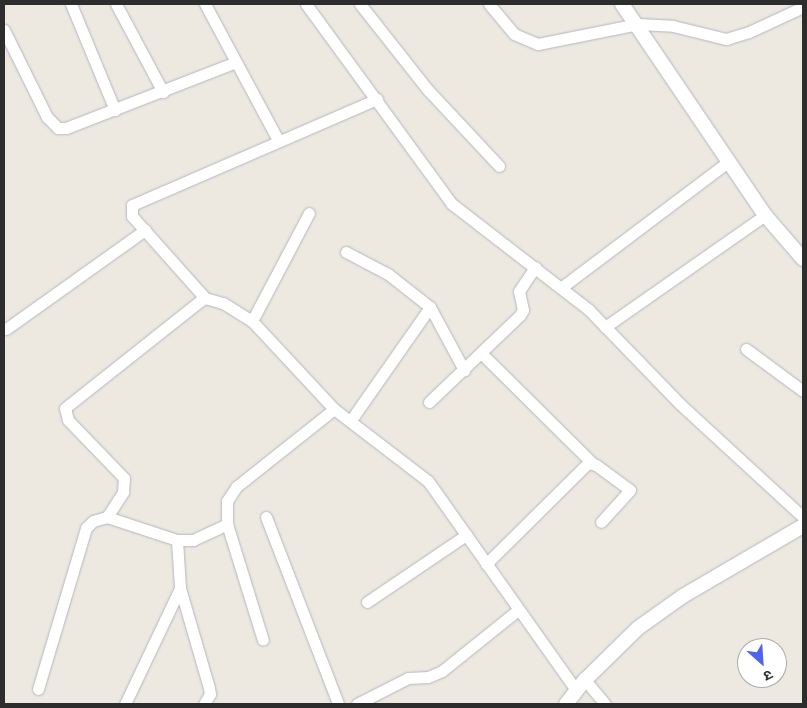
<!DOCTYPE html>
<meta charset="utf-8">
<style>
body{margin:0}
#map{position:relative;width:807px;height:708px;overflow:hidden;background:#ede9e1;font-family:Inter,"Noto Sans Devanagari",sans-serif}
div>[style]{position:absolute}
.roads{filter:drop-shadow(0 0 1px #b4b6bf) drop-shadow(0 0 1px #b4b6bf)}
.minor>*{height:11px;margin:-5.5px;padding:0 5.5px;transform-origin:5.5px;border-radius:5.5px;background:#fff}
.tertiary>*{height:14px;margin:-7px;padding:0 7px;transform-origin:7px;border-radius:7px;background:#fff}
span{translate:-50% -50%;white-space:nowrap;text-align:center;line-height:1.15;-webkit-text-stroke:4px #fff;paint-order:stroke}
.frame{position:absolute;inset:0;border:5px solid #2d2d2d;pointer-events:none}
.north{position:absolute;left:737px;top:638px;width:50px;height:50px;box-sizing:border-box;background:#fff;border:1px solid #ababab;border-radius:50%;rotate:154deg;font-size:14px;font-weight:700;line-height:20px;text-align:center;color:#2d2d2d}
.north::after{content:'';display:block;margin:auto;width:18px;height:22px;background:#4d64ee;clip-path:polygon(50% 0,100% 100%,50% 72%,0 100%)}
</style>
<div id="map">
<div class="roads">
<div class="minor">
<div style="left:71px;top:4px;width:115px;rotate:67.5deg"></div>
<div style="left:116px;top:4px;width:100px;rotate:61.9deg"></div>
<div style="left:205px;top:4px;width:154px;rotate:61.8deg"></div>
<div style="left:306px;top:4px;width:248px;rotate:53.9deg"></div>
<div style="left:452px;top:204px;width:173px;rotate:37.7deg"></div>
<div style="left:589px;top:310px;width:131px;rotate:45.9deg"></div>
<div style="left:680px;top:404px;width:167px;rotate:42.6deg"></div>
<div style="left:360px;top:4px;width:110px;rotate:51.7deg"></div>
<div style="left:428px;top:90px;width:104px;rotate:46.9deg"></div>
<div style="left:489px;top:4px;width:39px;rotate:50deg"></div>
<div style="left:514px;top:34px;width:26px;rotate:23deg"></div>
<div style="left:538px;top:44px;width:102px;rotate:-11.3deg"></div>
<div style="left:638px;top:24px;width:35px;rotate:3deg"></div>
<div style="left:673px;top:26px;width:55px;rotate:13.8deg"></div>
<div style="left:726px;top:39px;width:24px;rotate:-17deg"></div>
<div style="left:749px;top:32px;width:60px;rotate:-24.8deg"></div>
<div style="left:4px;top:30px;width:97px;rotate:63.7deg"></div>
<div style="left:47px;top:117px;width:16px;rotate:45deg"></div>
<div style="left:58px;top:128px;width:8px"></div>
<div style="left:66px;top:128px;width:180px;rotate:-21.2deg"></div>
<div style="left:346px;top:252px;width:47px;rotate:27.6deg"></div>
<div style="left:388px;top:274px;width:53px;rotate:38.2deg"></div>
<div style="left:430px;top:307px;width:72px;rotate:61.6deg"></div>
<div style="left:562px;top:287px;width:209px;rotate:-37deg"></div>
<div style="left:205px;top:298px;width:110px;rotate:-131.7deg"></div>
<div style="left:132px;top:216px;width:11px;rotate:-90deg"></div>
<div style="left:132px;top:205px;width:267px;rotate:-23.4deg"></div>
<div style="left:252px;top:321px;width:122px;rotate:-62.2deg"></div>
<div style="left:605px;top:327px;width:195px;rotate:-35deg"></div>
<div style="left:6px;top:329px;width:171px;rotate:-35.5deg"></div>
<div style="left:746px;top:349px;width:71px;rotate:36.4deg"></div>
<div style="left:481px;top:353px;width:156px;rotate:44.7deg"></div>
<div style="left:429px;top:402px;width:126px;rotate:-43.7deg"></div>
<div style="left:520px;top:315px;width:6px;rotate:-59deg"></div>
<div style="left:523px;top:310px;width:19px;rotate:-102deg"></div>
<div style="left:519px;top:291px;width:29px;rotate:-56deg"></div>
<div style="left:351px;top:420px;width:138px;rotate:-55deg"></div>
<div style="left:107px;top:517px;width:30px;rotate:-57deg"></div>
<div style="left:123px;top:492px;width:14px;rotate:-86deg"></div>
<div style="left:124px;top:478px;width:81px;rotate:-134deg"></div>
<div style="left:68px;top:420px;width:12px;rotate:-104deg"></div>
<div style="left:65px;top:408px;width:172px;rotate:-38.4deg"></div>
<div style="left:200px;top:301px;width:6px;rotate:-31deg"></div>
<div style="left:205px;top:298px;width:19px;rotate:16deg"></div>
<div style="left:223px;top:303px;width:34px;rotate:32deg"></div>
<div style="left:252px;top:321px;width:120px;rotate:47deg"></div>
<div style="left:334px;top:409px;width:118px;rotate:37.5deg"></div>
<div style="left:428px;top:481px;width:256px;rotate:54.7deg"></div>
<div style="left:266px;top:517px;width:200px;rotate:68.9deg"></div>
<div style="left:227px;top:524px;width:121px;rotate:72.8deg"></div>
<div style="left:177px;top:540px;width:16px"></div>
<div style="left:193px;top:540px;width:38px;rotate:-25deg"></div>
<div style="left:227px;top:524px;width:23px;rotate:-90deg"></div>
<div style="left:227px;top:501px;width:17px;rotate:-57deg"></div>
<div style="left:236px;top:487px;width:125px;rotate:-38.5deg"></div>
<div style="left:486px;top:564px;width:144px;rotate:-44.7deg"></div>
<div style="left:588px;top:463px;width:8px;rotate:14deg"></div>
<div style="left:596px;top:465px;width:42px;rotate:36.3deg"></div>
<div style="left:630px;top:490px;width:43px;rotate:132.2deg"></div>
<div style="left:367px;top:602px;width:120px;rotate:-34.1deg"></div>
<div style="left:585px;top:680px;width:31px;rotate:50deg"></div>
<div style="left:38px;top:689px;width:168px;rotate:-73.4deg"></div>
<div style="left:86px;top:528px;width:10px;rotate:-45deg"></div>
<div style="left:93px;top:521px;width:15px;rotate:-16deg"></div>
<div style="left:107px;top:517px;width:74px;rotate:18.2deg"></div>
<div style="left:177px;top:540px;width:48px;rotate:86.4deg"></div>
<div style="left:180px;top:588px;width:104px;rotate:73.8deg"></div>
<div style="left:209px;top:688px;width:6px;rotate:81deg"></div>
<div style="left:210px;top:694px;width:12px;rotate:121deg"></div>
<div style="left:125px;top:704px;width:128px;rotate:-64.6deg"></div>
<div style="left:357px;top:704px;width:57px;rotate:-27deg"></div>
<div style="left:408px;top:678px;width:20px;rotate:-3deg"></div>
<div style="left:428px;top:677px;width:15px;rotate:-23deg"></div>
<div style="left:442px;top:671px;width:97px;rotate:-38.8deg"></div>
</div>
<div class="tertiary">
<div style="left:622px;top:4px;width:255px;rotate:55.9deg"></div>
<div style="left:765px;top:215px;width:58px;rotate:49.2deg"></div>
<div style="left:566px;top:704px;width:31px;rotate:-52deg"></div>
<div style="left:585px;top:680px;width:74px;rotate:-44.5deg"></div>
<div style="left:638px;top:628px;width:55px;rotate:-35.4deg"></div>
<div style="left:683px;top:596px;width:139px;rotate:-30.3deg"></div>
</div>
</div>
<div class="frame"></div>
<div class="north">उ</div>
</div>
